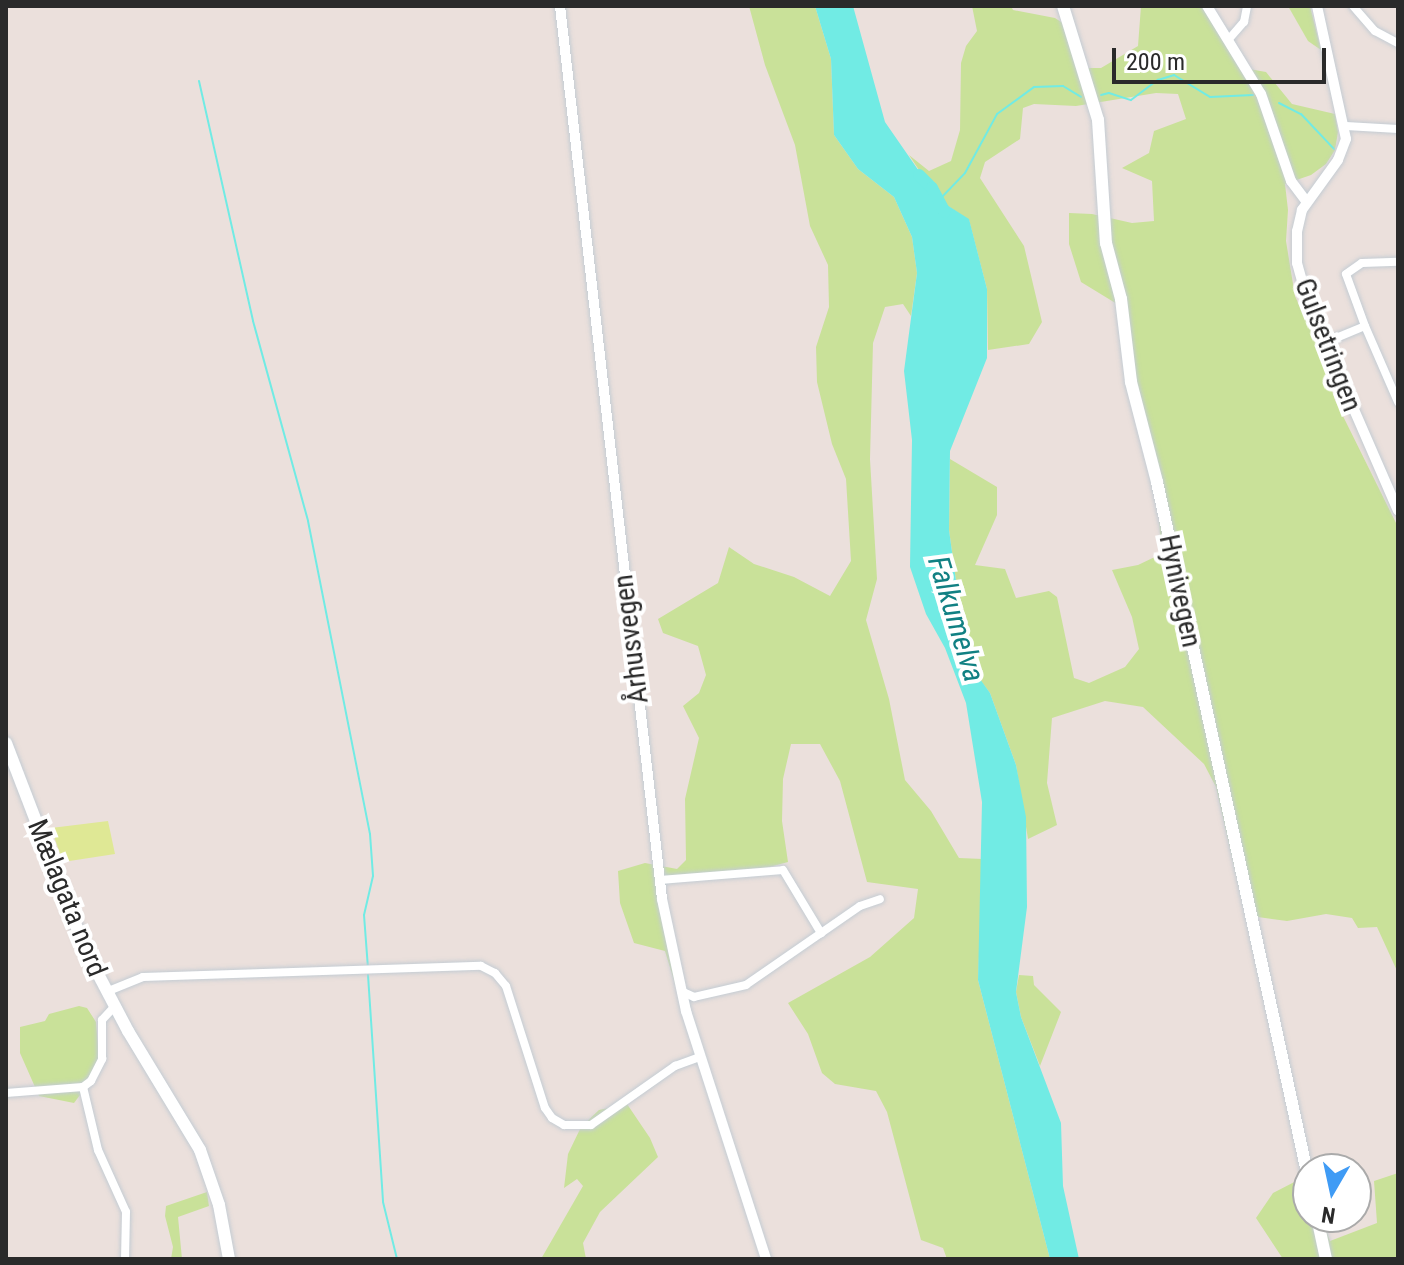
<!DOCTYPE html>
<meta charset="utf-8">
<style>
body{margin:0}
#map{position:relative;width:1404px;height:1265px;overflow:hidden;background:#ebe0dc;font-family:"Roboto Condensed",sans-serif}
div>[style]{position:absolute}
.green>*{inset:0;background:#c9e199}
.pitch>*{inset:0;background:#dfe895}
.water>*{inset:0;background:#71ebe4}
.stream>*{height:2px;margin:-1px;padding:0 1px;transform-origin:1px;border-radius:1px;background:#71ebe4}
.river>*{height:12px;margin:-6px;padding:0 6px;transform-origin:6px;border-radius:6px;background:#71ebe4}
.roads{filter:drop-shadow(0 0 2px #c4ccd3) drop-shadow(0 0 2px #c4ccd3)}
.minor>*{height:8px;margin:-4px;padding:0 4px;transform-origin:4px;border-radius:4px;background:#fff}
.tertiary>*{height:10px;margin:-5px;padding:0 5px;transform-origin:5px;border-radius:5px;background:#fff}
.secondary>*{height:12px;margin:-6px;padding:0 6px;transform-origin:6px;border-radius:6px;background:#fff}
span{translate:-50% -50%;white-space:nowrap;text-align:center;line-height:1.15;-webkit-text-stroke:8px #fff;paint-order:stroke}
.street-label{font-size:28px;color:#2a2a2a}
.water-label{font-size:30px;color:#118083;font-style:italic}
.frame{position:absolute;inset:0;border:8px solid #2a2a2a;pointer-events:none}
.north{position:absolute;left:1292px;top:1153px;width:80px;height:80px;box-sizing:border-box;background:#fff;border:2px solid #aaa;border-radius:50%;rotate:189deg;font-size:22px;font-weight:700;line-height:32px;text-align:center;color:#2a2a2a}
.north::after{content:'';display:block;margin:auto;width:28px;height:36px;background:#3f9bf5;clip-path:polygon(50% 0,100% 100%,50% 72%,0 100%)}
.scale{position:absolute;left:1112px;top:48px;width:214px;height:36px;box-sizing:border-box;border:4px solid #2a2a2a;border-top:0;padding-left:10px;font-size:24px;line-height:28px;white-space:nowrap;color:#2a2a2a;-webkit-text-stroke:6px #fff;paint-order:stroke}
</style>
<div id="map">
<div class="green">
<div style="clip-path:polygon(749px 6px,815px 6px,831px 59px,834px 135px,858px 169px,894px 197px,912px 237px,917px 273px,911px 316px,903px 304px,885px 307px,873px 343px,870px 459px,877px 579px,866px 620px,889px 699px,905px 780px,931px 811px,959px 858px,983px 859px,978px 980px,1050px 1259px,947px 1259px,943px 1248px,921px 1240px,887px 1112px,876px 1091px,835px 1084px,822px 1073px,808px 1034px,788px 1003px,870px 957px,914px 918px,918px 889px,867px 882px,840px 781px,820px 744px,791px 744px,783px 779px,782px 821px,788px 862px,755px 871px,662px 877px,703px 1075px,665px 951px,634px 943px,620px 903px,618px 871px,645px 863px,677px 869px,686px 860px,685px 799px,699px 738px,683px 706px,699px 693px,706px 675px,698px 646px,663px 633px,658px 619px,718px 583px,729px 547px,754px 564px,794px 577px,830px 596px,851px 561px,846px 479px,832px 444px,817px 382px,816px 347px,829px 307px,828px 265px,810px 226px,795px 145px,765px 65px)"></div>
<div style="clip-path:polygon(972px 6px,1011px 6px,1013px 10px,1055px 18px,1072px 29px,1087px 68px,1101px 68px,1138px 46px,1141px 6px,1211px 6px,1249px 69px,1266px 72px,1292px 104px,1335px 114px,1338px 132px,1335px 150px,1326px 164px,1311px 175px,1285px 184px,1288px 210px,1286px 241px,1295px 296px,1320px 351px,1335px 400px,1398px 527px,1398px 973px,1377px 927px,1358px 928px,1352px 918px,1326px 914px,1287px 921px,1251px 916px,1244px 909px,1216px 787px,1204px 764px,1143px 707px,1105px 701px,1052px 718px,1047px 783px,1057px 825px,1028px 839px,1016px 765px,990px 693px,969px 665px,972px 652px,962px 624px,949px 530px,950px 459px,997px 487px,997px 515px,975px 565px,1005px 569px,1016px 598px,1049px 591px,1057px 597px,1074px 678px,1089px 683px,1125px 667px,1139px 649px,1132px 617px,1112px 570px,1138px 565px,1161px 554px,1158px 495px,1117px 304px,1081px 282px,1069px 244px,1069px 213px,1092px 214px,1132px 223px,1154px 221px,1152px 181px,1122px 168px,1149px 153px,1154px 131px,1186px 119px,1178px 94px,1156px 93px,1076px 106px,1034px 104px,1023px 108px,1020px 139px,985px 162px,980px 178px,1024px 246px,1042px 322px,1029px 344px,988px 350px,987px 289px,969px 220px,939px 200px,909px 155px,929px 171px,951px 161px,960px 130px,961px 63px,966px 46px,977px 31px)"></div>
<div style="clip-path:polygon(1288px 6px,1310px 6px,1321px 50px,1308px 41px)"></div>
<div style="clip-path:polygon(1019px 975px,1033px 976px,1034px 985px,1061px 1012px,1040px 1066px,1021px 1017px,1016px 992px)"></div>
<div style="clip-path:polygon(79px 1006px,87px 1008px,96px 1022px,99px 1058px,92px 1079px,74px 1103px,39px 1096px,20px 1053px,20px 1027px,45px 1021px,49px 1014px)"></div>
<div style="clip-path:polygon(627px 1104px,650px 1138px,658px 1157px,600px 1212px,583px 1243px,586px 1259px,541px 1259px,583px 1186px,577px 1179px,564px 1188px,568px 1154px,581px 1127px,599px 1110px)"></div>
<div style="clip-path:polygon(1398px 1173px,1398px 1259px,1283px 1259px,1256px 1218px,1273px 1193px,1306px 1176px,1308px 1217px,1321px 1217px,1330px 1241px,1377px 1223px,1374px 1181px)"></div>
<div style="clip-path:polygon(207px 1192px,209px 1206px,178px 1217px,182px 1259px,171px 1259px,173px 1247px,165px 1216px,166px 1206px)"></div>
</div>
<div class="pitch">
<div style="clip-path:polygon(108px 821px,115px 854px,63px 862px,51px 828px)"></div>
</div>
<div class="water">
<div style="clip-path:polygon(815px 6px,853px 6px,885px 122px,939px 200px,969px 219px,987px 289px,987px 358px,950px 451px,949px 530px,962px 624px,972px 653px,970px 665px,990px 693px,1016px 765px,1026px 817px,1027px 907px,1016px 992px,1021px 1017px,1061px 1123px,1063px 1186px,1079px 1259px,1050px 1259px,978px 980px,982px 802px,966px 703px,945px 648px,926px 614px,910px 567px,912px 440px,904px 371px,917px 273px,912px 237px,894px 197px,858px 169px,834px 135px,831px 59px)"></div>
</div>
<div class="stream">
<div style="left:199px;top:81px;width:246px;rotate:77.3deg"></div>
<div style="left:253px;top:321px;width:207px;rotate:74.6deg"></div>
<div style="left:308px;top:521px;width:319px;rotate:78.8deg"></div>
<div style="left:370px;top:834px;width:42px;rotate:85.9deg"></div>
<div style="left:373px;top:876px;width:40px;rotate:103deg"></div>
<div style="left:364px;top:915px;width:53px;rotate:85.7deg"></div>
<div style="left:1101px;top:95px;width:8px;rotate:-14deg"></div>
<div style="left:1109px;top:93px;width:23px;rotate:18deg"></div>
<div style="left:1131px;top:100px;width:34px;rotate:-37deg"></div>
<div style="left:1158px;top:80px;width:17px;rotate:-17deg"></div>
<div style="left:1174px;top:75px;width:42px;rotate:31.4deg"></div>
<div style="left:1210px;top:97px;width:43px;rotate:-2.7deg"></div>
<div style="left:1279px;top:103px;width:25px;rotate:27deg"></div>
<div style="left:1301px;top:114px;width:48px;rotate:46.7deg"></div>
<div style="left:939px;top:200px;width:37px;rotate:-46deg"></div>
<div style="left:965px;top:173px;width:67px;rotate:-61.5deg"></div>
<div style="left:997px;top:114px;width:46px;rotate:-36.1deg"></div>
<div style="left:1034px;top:87px;width:29px;rotate:-2deg"></div>
<div style="left:1063px;top:86px;width:21px;rotate:31deg"></div>
<div style="left:368px;top:975px;width:227px;rotate:86.2deg"></div>
<div style="left:383px;top:1202px;width:59px;rotate:76.2deg"></div>
</div>
<div class="river">
<div style="left:919px;top:175px;width:18px;rotate:45deg"></div>
<div style="left:932px;top:188px;width:27px;rotate:62deg"></div>
</div>
<div class="roads">
<div class="minor">
<div style="left:1353px;top:6px;width:33px;rotate:49deg"></div>
<div style="left:1375px;top:31px;width:26px;rotate:28deg"></div>
<div style="left:1229px;top:39px;width:23px;rotate:-49deg"></div>
<div style="left:1244px;top:22px;width:16px;rotate:-79deg"></div>
<div style="left:1346px;top:126px;width:52px;rotate:3.3deg"></div>
<div style="left:1365px;top:326px;width:55px;rotate:-110.1deg"></div>
<div style="left:1346px;top:274px;width:19px;rotate:-35deg"></div>
<div style="left:1362px;top:263px;width:36px;rotate:-2deg"></div>
<div style="left:1324px;top:343px;width:44px;rotate:-22.5deg"></div>
<div style="left:1365px;top:326px;width:83px;rotate:66.5deg"></div>
<div style="left:660px;top:880px;width:123px;rotate:-4.6deg"></div>
<div style="left:783px;top:870px;width:74px;rotate:58.9deg"></div>
<div style="left:821px;top:933px;width:91px;rotate:145.3deg"></div>
<div style="left:746px;top:985px;width:53px;rotate:167deg"></div>
<div style="left:694px;top:997px;width:14px;rotate:-155deg"></div>
<div style="left:821px;top:933px;width:47px;rotate:-34.7deg"></div>
<div style="left:860px;top:906px;width:21px;rotate:-19deg"></div>
<div style="left:106px;top:992px;width:40px;rotate:-22deg"></div>
<div style="left:143px;top:977px;width:338px;rotate:-1.9deg"></div>
<div style="left:481px;top:966px;width:16px;rotate:27deg"></div>
<div style="left:495px;top:973px;width:17px;rotate:50deg"></div>
<div style="left:506px;top:986px;width:128px;rotate:72.3deg"></div>
<div style="left:545px;top:1108px;width:12px;rotate:55deg"></div>
<div style="left:552px;top:1118px;width:14px;rotate:30deg"></div>
<div style="left:564px;top:1125px;width:27px"></div>
<div style="left:591px;top:1125px;width:103px;rotate:-35.1deg"></div>
<div style="left:675px;top:1066px;width:27px;rotate:-20deg"></div>
<div style="left:83px;top:1087px;width:65px;rotate:76.6deg"></div>
<div style="left:98px;top:1150px;width:68px;rotate:65.7deg"></div>
<div style="left:126px;top:1212px;width:47px;rotate:91.2deg"></div>
<div style="left:6px;top:1093px;width:77px;rotate:-4.5deg"></div>
<div style="left:83px;top:1087px;width:10px;rotate:-37deg"></div>
<div style="left:91px;top:1081px;width:25px;rotate:-63deg"></div>
<div style="left:102px;top:1059px;width:39px;rotate:-90deg"></div>
<div style="left:102px;top:1020px;width:18px;rotate:-47deg"></div>
</div>
<div class="tertiary">
<div style="left:560px;top:6px;width:899px;rotate:83.48deg"></div>
<div style="left:662px;top:899px;width:115px;rotate:77.9deg"></div>
<div style="left:686px;top:1011px;width:261px;rotate:72.1deg"></div>
<div style="left:1207px;top:6px;width:103px;rotate:58.5deg"></div>
<div style="left:1261px;top:94px;width:92px;rotate:71deg"></div>
<div style="left:1291px;top:181px;width:25px;rotate:53deg"></div>
<div style="left:1317px;top:6px;width:136px;rotate:77.7deg"></div>
<div style="left:1346px;top:139px;width:22px;rotate:111deg"></div>
<div style="left:1338px;top:160px;width:62px;rotate:125.8deg"></div>
<div style="left:1302px;top:210px;width:22px;rotate:103deg"></div>
<div style="left:1297px;top:231px;width:32px;rotate:90deg"></div>
<div style="left:1297px;top:263px;width:45px;rotate:74.4deg"></div>
<div style="left:1309px;top:306px;width:223px;rotate:66.5deg"></div>
</div>
<div class="secondary">
<div style="left:1063px;top:6px;width:119px;rotate:72.9deg"></div>
<div style="left:1098px;top:120px;width:123px;rotate:86.3deg"></div>
<div style="left:1106px;top:243px;width:58px;rotate:75deg"></div>
<div style="left:1121px;top:299px;width:84px;rotate:83.1deg"></div>
<div style="left:1131px;top:382px;width:103px;rotate:75.4deg"></div>
<div style="left:1157px;top:482px;width:711px;rotate:77.74deg"></div>
<div style="left:6px;top:743px;width:223px;rotate:69deg"></div>
<div style="left:86px;top:951px;width:90px;rotate:62.3deg"></div>
<div style="left:128px;top:1031px;width:139px;rotate:58.8deg"></div>
<div style="left:200px;top:1150px;width:58px;rotate:70.9deg"></div>
<div style="left:219px;top:1205px;width:55px;rotate:79.5deg"></div>
<div style="left:1317px;top:1217px;width:43px;rotate:77.9deg"></div>
</div>
</div>
<div class="street-label">
<span style="left:1328px;top:345px;rotate:69deg">Gulsetringen</span>
<span style="left:1180px;top:591px;rotate:78deg">Hynivegen</span>
<span style="left:631px;top:639px;rotate:-97deg">Århusvegen</span>
<span style="left:67px;top:898px;rotate:68deg">Mælagata nord</span>
</div>
<div class="water-label">
<span style="left:956px;top:619px;rotate:73deg">Falkumelva</span>
</div>
<div class="frame"></div>
<div class="north">N</div>
<div class="scale">200 m</div>
</div>
